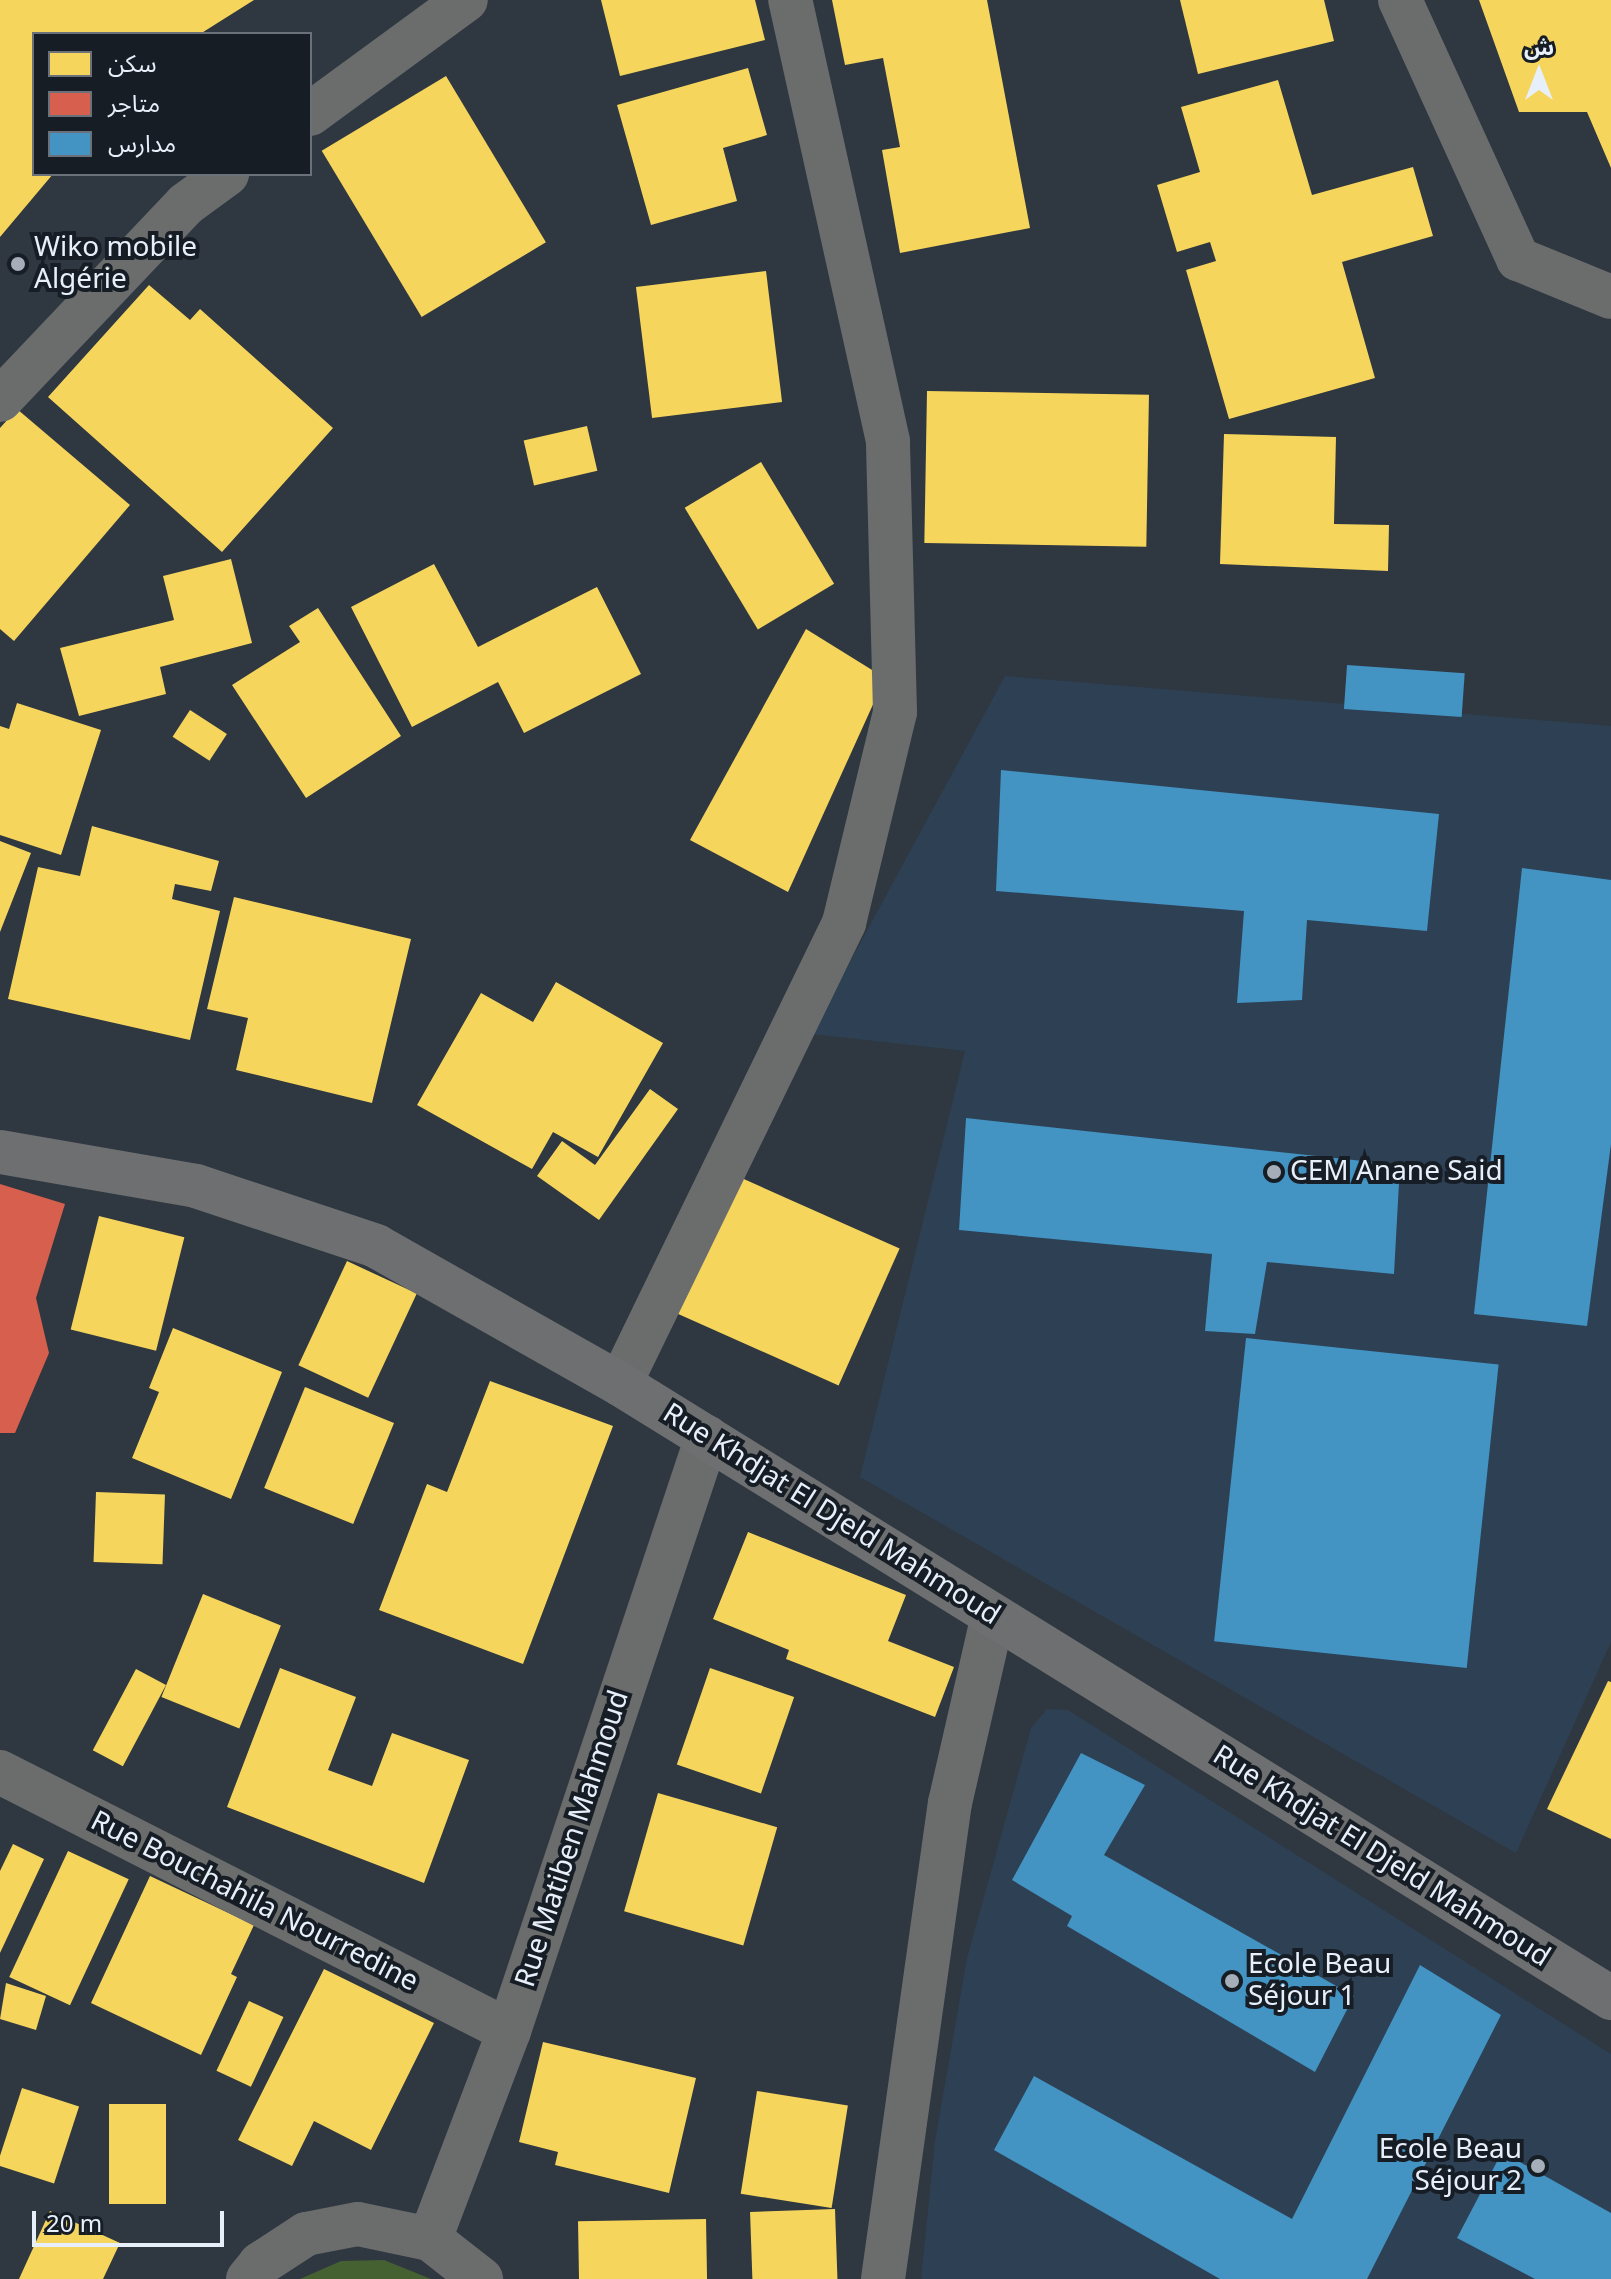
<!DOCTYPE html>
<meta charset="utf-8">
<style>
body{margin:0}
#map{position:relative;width:1611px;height:2279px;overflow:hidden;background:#2f3740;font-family:Georgia,"Noto Sans Arabic",serif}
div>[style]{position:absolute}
.built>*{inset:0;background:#2d4054}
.green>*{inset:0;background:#456132}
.homes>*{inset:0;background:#f6d55c;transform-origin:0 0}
.shops>*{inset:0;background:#d6604d}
.schools>*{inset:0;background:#4393c3;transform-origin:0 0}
.street>*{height:44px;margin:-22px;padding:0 22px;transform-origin:22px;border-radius:22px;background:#6b6d6d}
.secondary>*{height:44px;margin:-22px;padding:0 22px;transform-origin:22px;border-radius:22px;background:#6d6f70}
.dots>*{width:22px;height:22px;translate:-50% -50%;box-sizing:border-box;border:4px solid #171d25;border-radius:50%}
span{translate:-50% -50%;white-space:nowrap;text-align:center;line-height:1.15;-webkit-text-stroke:8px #171d25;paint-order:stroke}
.poi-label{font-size:28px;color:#e6effa}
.left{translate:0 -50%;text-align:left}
.right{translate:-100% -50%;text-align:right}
.street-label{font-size:28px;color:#e6effa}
.legend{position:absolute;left:32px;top:32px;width:280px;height:144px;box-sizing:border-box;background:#171d25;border:2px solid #6a717a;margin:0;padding:10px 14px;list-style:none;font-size:24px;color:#e6effa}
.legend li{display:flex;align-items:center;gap:16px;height:40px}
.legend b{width:40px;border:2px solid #6a717a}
.north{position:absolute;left:1499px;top:32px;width:80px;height:80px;-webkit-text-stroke:6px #171d25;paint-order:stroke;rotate:0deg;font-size:22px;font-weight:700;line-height:32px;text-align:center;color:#e6effa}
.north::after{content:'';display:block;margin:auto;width:28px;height:36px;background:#e6effa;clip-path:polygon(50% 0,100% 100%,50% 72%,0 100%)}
.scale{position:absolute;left:32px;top:2211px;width:192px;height:36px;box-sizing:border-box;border:4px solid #e6effa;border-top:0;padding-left:10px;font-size:24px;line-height:28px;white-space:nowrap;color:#e6effa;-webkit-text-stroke:6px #171d25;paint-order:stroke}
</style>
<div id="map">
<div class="built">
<div style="clip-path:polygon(1005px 676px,1611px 726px,1611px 1642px,1516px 1853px,860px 1477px,965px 1051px,811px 1034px)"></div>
<div style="clip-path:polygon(1047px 1709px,1068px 1710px,1611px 2054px,1611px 2279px,921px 2279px,935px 2141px,967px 1958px,1031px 1728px)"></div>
</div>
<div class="green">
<div style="clip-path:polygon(384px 2260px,431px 2279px,300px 2279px,341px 2261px)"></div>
</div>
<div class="homes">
<div style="clip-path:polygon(0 0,254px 0,200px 34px,34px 34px,34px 174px,53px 174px,0 237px)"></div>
<div style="clip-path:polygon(601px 0,755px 0,765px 40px,620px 76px)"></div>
<div style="clip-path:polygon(832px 0,987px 0,1030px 228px,900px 253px,882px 150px,900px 147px,883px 58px,845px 65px)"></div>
<div style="clip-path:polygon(1180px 0,1324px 0,1334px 41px,1198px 74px)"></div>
<div style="clip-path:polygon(1479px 0,1611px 0,1611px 168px,1587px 112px,1519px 112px)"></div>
<div style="clip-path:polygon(748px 68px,767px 135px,723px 148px,737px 201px,651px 225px,617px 105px)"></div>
<div style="left:446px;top:76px;width:194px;height:145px;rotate:59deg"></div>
<div style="clip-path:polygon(1278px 80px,1312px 195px,1413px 167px,1433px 236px,1342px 262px,1375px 378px,1229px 419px,1186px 270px,1216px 261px,1210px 242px,1177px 252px,1157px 185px,1200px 172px,1181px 107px)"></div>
<div style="left:766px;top:271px;width:132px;height:131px;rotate:83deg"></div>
<div style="clip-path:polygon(149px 285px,190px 320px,200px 309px,333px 428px,222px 552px,48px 397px)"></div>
<div style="left:927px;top:391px;width:222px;height:152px;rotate:1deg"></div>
<div style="clip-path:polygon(17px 409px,130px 505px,14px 641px,0 629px,0 428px)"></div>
<div style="left:587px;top:426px;width:46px;height:65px;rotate:77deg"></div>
<div style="clip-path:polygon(1224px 434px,1336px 437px,1334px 524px,1389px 525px,1388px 571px,1220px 564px)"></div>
<div style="left:761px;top:462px;width:142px;height:89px;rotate:59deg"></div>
<div style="clip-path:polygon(231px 559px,252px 643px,160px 667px,166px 694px,79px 716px,60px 648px,174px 620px,163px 576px)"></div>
<div style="clip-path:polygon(434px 564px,478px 647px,597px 587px,641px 674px,524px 733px,498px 682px,412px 727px,351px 607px)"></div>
<div style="clip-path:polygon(318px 608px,401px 736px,306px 798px,232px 685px,300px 642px,289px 626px)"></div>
<div style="clip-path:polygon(806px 629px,885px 678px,788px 892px,690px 840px)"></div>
<div style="clip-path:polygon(17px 703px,101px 730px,61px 855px,0 835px,0 726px,9px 729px)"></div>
<div style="left:190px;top:710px;width:44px;height:32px;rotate:33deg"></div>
<div style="clip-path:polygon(92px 826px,219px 861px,211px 891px,175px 884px,172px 899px,220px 911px,190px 1040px,8px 999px,38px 867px,80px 876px)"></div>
<div style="clip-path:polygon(0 841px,31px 853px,0 932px)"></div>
<div style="clip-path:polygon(234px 897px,411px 939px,372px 1103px,236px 1070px,248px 1018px,207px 1009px)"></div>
<div style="clip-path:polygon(556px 982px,663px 1043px,598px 1157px,553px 1132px,532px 1169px,417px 1105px,481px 993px,533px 1022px)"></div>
<div style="clip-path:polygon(650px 1089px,678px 1109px,599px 1220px,537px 1176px,562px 1141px,595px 1165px)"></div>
<div style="left:737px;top:1176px;width:178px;height:150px;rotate:24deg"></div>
<div style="left:99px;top:1216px;width:88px;height:117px;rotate:14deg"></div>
<div style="left:347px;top:1261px;width:77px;height:115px;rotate:25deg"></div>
<div style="clip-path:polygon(173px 1328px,282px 1372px,231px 1499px,132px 1458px,159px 1392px,149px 1388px)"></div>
<div style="clip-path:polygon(490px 1381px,613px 1426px,523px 1664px,379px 1610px,427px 1484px,447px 1492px)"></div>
<div style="left:305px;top:1387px;width:96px;height:109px;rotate:22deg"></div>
<div style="left:96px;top:1492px;width:69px;height:70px;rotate:2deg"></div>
<div style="clip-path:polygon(748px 1532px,906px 1595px,888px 1641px,954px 1667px,935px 1717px,786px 1659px,789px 1650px,713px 1619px)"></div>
<div style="left:203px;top:1594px;width:84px;height:111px;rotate:22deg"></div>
<div style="clip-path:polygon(280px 1668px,356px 1697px,328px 1770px,372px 1786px,392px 1733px,469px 1760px,424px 1883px,227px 1807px)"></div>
<div style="left:710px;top:1668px;width:89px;height:102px;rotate:19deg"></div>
<div style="left:136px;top:1669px;width:34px;height:92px;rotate:28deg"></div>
<div style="clip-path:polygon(1608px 1681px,1611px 1682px,1611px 1839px,1547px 1809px)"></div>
<div style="left:658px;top:1793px;width:124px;height:123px;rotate:16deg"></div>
<div style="clip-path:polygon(13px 1844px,44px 1859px,0 1953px,0 1871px)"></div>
<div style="left:68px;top:1851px;width:67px;height:139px;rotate:25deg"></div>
<div style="clip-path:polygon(150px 1876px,254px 1925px,231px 1974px,237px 1977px,201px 2055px,91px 2003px)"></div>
<div style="clip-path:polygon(324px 1969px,434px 2023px,371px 2150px,314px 2121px,292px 2166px,238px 2140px)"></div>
<div style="clip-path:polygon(6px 1983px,46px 1996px,36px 2030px,0 2019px)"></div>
<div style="left:249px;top:2001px;width:38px;height:77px;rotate:25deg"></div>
<div style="clip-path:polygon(543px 2042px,696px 2078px,669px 2193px,555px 2165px,558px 2152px,519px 2142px)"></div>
<div style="left:22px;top:2088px;width:60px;height:81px;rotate:18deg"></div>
<div style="left:757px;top:2091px;width:92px;height:104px;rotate:9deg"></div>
<div style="left:109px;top:2104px;width:57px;height:100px"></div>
<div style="left:835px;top:2209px;width:70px;height:85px;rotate:88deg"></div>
<div style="clip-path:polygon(50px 2211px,120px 2243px,103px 2279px,19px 2279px)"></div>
<div style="left:706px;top:2219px;width:60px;height:128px;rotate:89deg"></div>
</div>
<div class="shops">
<div style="clip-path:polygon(0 1184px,65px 1204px,36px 1298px,49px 1353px,15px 1433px,0 1433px)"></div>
</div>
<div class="schools">
<div style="left:1347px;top:665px;width:118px;height:44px;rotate:4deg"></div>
<div style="clip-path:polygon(1001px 770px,1439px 814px,1427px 931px,1307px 920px,1302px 1000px,1237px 1003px,1244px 911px,996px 891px)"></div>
<div style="clip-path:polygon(1522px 868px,1611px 880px,1611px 1144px,1587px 1326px,1474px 1314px)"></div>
<div style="clip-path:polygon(966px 1118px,1400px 1165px,1394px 1274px,1267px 1262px,1255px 1334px,1205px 1331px,1212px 1254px,959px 1230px)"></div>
<div style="left:1246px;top:1338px;width:254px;height:305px;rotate:6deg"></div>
<div style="clip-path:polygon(1081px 1753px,1145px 1785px,1104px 1855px,1354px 1996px,1315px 2072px,1067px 1926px,1072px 1916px,1012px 1880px)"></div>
<div style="clip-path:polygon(1420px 1965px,1501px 2015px,1367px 2279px,1220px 2279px,994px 2150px,1034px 2076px,1292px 2219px)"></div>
<div style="clip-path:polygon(1502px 2152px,1611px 2213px,1611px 2279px,1535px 2279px,1457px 2238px)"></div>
</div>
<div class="street">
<div style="left:1400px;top:0;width:285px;rotate:65.5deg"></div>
<div style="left:1518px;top:259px;width:100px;rotate:22.2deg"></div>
<div style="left:310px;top:114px;width:193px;rotate:-36.2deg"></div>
<div style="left:0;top:400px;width:270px;rotate:-46.5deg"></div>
<div style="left:186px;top:204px;width:51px;rotate:-36.2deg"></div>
<div style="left:620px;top:1384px;width:513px;rotate:-64.08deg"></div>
<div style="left:844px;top:923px;width:217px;rotate:-76.4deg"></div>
<div style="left:895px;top:712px;width:271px;rotate:-91.5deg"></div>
<div style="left:888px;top:441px;width:452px;rotate:-102.5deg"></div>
<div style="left:0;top:1772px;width:571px;rotate:26.97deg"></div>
<div style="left:430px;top:2239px;width:222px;rotate:-69.2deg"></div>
<div style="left:509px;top:2031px;width:626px;rotate:-71.57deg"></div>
<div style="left:248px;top:2279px;width:19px;rotate:-51deg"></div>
<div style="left:260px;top:2264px;width:55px;rotate:-33.1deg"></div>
<div style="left:306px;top:2234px;width:53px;rotate:-10.9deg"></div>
<div style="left:358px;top:2224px;width:74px;rotate:11.8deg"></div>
<div style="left:430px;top:2239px;width:65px;rotate:38.1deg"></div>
<div style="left:883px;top:2279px;width:481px;rotate:-82deg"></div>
<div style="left:950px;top:1803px;width:192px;rotate:-77.1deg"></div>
</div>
<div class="secondary">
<div style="left:0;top:1152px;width:199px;rotate:9.8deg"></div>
<div style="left:196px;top:1186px;width:190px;rotate:18.4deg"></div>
<div style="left:376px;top:1246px;width:280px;rotate:29.5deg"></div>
<div style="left:620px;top:1384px;width:1166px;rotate:31.78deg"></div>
</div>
<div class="dots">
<div style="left:18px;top:264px;background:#a6afb9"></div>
<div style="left:1274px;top:1172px;background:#a6afb9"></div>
<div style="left:1232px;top:1981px;background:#a6afb9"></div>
<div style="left:1538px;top:2166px;background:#a6afb9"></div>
</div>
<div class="poi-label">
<span class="left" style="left:34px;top:264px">Wiko mobile<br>Algérie</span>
<span class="left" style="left:1290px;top:1172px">CEM Anane Said</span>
<span class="left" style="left:1248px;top:1981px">Ecole Beau<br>Séjour 1</span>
<span class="right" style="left:1522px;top:2166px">Ecole Beau<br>Séjour 2</span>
</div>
<div class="street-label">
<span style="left:831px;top:1515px;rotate:32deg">Rue Khdjat El Djeld Mahmoud</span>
<span style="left:573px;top:1839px;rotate:-72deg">Rue Matiben Mahmoud</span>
<span style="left:1381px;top:1857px;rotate:32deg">Rue Khdjat El Djeld Mahmoud</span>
<span style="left:254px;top:1902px;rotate:27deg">Rue Bouchahila Nourredine</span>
</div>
<ul class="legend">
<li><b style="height:22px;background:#f6d55c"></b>سكن</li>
<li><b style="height:22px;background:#d6604d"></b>متاجر</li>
<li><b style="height:22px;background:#4393c3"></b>مدارس</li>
</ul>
<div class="north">ش</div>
<div class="scale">20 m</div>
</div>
